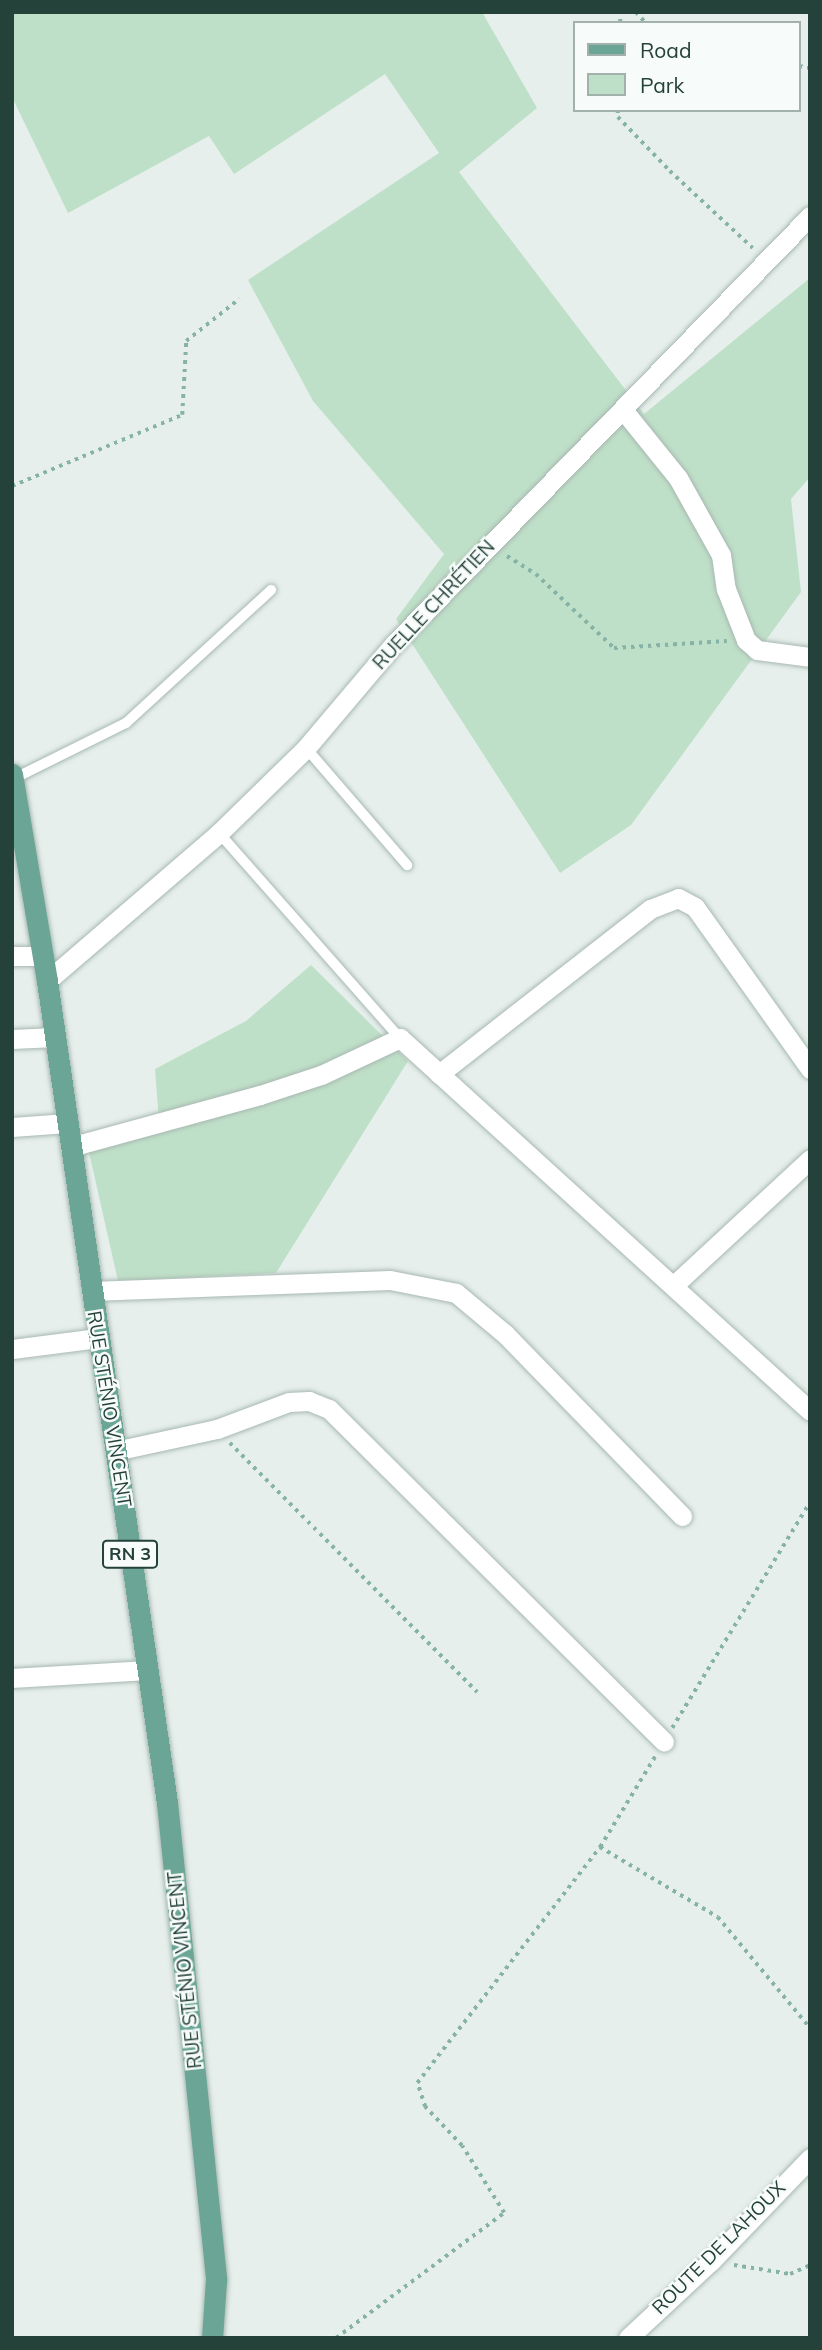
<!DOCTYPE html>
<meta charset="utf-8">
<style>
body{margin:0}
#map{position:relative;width:822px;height:2350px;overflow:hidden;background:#e6efeb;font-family:Mulish,sans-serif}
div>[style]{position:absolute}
.green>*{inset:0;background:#bfe0c8}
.path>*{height:3.5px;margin-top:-1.75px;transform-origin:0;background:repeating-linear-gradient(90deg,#86b3a5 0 3.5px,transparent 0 8.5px)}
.roads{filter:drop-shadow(0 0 2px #a8b8b2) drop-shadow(0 0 2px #a8b8b2)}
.service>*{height:10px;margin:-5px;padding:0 5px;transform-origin:5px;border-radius:5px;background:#fff}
.minor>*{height:19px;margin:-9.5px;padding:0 9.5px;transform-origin:9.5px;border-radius:9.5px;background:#fff}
.primary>*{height:21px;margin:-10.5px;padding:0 10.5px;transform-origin:10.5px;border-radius:10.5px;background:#6aa596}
span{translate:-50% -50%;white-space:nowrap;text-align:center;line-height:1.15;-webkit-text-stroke:5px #f7fbf9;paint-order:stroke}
.shield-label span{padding:2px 5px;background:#f7fbf9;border:2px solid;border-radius:5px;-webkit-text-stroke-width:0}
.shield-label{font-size:18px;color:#24423a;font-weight:700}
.street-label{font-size:19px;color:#24423a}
.frame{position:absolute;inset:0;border:14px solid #24423a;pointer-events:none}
.legend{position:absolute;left:573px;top:21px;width:228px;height:91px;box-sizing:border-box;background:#f7fbf9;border:2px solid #a3b1ad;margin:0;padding:9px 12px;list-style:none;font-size:21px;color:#24423a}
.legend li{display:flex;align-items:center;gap:14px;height:35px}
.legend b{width:35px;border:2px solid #a3b1ad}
</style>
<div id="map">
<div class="green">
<div style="clip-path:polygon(12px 12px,482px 12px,537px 108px,459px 172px,644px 414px,810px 278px,810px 477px,791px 499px,801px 592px,631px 825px,560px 873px,396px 619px,444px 554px,313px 401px,248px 280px,439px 153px,385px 74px,234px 174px,209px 136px,68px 213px,12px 97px)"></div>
<div style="clip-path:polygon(311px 965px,408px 1061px,276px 1273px,118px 1281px,86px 1139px,159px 1121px,155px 1069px,246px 1021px)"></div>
</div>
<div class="path">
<div style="left:636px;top:12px;width:15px;rotate:48deg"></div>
<div style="left:620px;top:23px;width:11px;rotate:-90deg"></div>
<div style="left:799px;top:66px;width:11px;rotate:10deg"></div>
<div style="left:618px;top:110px;width:7px;rotate:90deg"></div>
<div style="left:618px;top:117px;width:75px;rotate:46.1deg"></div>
<div style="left:670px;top:171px;width:113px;rotate:42.9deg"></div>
<div style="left:12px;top:486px;width:184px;rotate:-22.7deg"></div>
<div style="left:182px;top:415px;width:74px;rotate:-86.9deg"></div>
<div style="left:186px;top:341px;width:68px;rotate:-38.4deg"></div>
<div style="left:507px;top:556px;width:34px;rotate:32deg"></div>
<div style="left:536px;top:574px;width:108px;rotate:43.5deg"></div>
<div style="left:614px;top:648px;width:113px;rotate:-3.5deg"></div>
<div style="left:230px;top:1443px;width:351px;rotate:45.2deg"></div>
<div style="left:672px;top:1728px;width:265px;rotate:-58.6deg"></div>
<div style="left:600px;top:1847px;width:137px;rotate:30.7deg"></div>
<div style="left:718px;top:1917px;width:144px;rotate:50.3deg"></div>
<div style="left:734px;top:2265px;width:57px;rotate:9.1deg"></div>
<div style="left:790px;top:2274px;width:22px;rotate:-24deg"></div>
<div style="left:336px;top:2338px;width:209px;rotate:-36.7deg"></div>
<div style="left:504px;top:2213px;width:79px;rotate:-122.1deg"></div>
<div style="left:462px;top:2146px;width:54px;rotate:-133.5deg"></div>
<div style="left:425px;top:2107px;width:25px;rotate:-108deg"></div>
<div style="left:417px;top:2083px;width:299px;rotate:-52.2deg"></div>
<div style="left:600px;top:1847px;width:108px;rotate:-58.7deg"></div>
</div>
<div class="roads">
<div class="service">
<div style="left:306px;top:748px;width:155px;rotate:49.2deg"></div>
<div style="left:13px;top:779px;width:126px;rotate:-26.4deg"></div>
<div style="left:126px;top:723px;width:197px;rotate:-42.5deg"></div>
<div style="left:219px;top:833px;width:273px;rotate:48.6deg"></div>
</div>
<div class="minor">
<div style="left:624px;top:411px;width:86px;rotate:51.1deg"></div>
<div style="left:678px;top:478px;width:88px;rotate:60.8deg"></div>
<div style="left:721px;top:555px;width:34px;rotate:82deg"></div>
<div style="left:726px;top:589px;width:55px;rotate:68.6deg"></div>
<div style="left:746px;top:640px;width:15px;rotate:42deg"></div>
<div style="left:757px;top:650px;width:53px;rotate:7.5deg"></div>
<div style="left:12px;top:956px;width:31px"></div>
<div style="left:47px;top:981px;width:227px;rotate:-40.7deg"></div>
<div style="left:219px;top:833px;width:122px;rotate:-44.3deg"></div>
<div style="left:306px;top:748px;width:136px;rotate:-49.8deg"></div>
<div style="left:394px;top:644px;width:597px;rotate:-45.81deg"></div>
<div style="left:12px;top:1039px;width:43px;rotate:-2.7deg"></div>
<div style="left:439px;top:1074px;width:268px;rotate:-38deg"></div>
<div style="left:650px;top:909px;width:30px;rotate:-21deg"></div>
<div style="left:678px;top:898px;width:19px;rotate:28deg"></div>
<div style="left:695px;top:907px;width:199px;rotate:54.6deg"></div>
<div style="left:12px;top:1127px;width:55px;rotate:-4.2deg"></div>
<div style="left:70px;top:1147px;width:197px;rotate:-15.3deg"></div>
<div style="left:260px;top:1095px;width:64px;rotate:-18.2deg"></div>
<div style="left:321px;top:1075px;width:87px;rotate:-25.1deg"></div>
<div style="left:400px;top:1038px;width:554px;rotate:42.29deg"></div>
<div style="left:673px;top:1286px;width:187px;rotate:-42.8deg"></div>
<div style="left:91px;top:1291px;width:299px;rotate:-2.1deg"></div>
<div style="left:390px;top:1280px;width:67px;rotate:11.1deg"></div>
<div style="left:456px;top:1293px;width:64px;rotate:39.9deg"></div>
<div style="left:505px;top:1334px;width:254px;rotate:45.8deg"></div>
<div style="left:12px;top:1349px;width:87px;rotate:-7.3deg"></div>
<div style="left:115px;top:1451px;width:104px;rotate:-12.2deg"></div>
<div style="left:217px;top:1429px;width:77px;rotate:-20.6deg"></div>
<div style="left:289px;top:1402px;width:20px;rotate:-3deg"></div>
<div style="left:309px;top:1401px;width:22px;rotate:22deg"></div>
<div style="left:329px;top:1409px;width:472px;rotate:44.8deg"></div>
<div style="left:12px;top:1678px;width:135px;rotate:-3.4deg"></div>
<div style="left:628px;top:2338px;width:113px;rotate:-42.9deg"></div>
<div style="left:711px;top:2261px;width:143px;rotate:-46.1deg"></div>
</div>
<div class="primary">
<div style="left:12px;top:774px;width:210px;rotate:80.4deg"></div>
<div style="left:47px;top:981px;width:831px;rotate:81.69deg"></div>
<div style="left:167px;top:1803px;width:480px;rotate:84.1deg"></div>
<div style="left:216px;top:2280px;width:58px;rotate:93.9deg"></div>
</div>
</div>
<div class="shield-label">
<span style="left:130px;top:1554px">RN 3</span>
</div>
<div class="street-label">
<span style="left:434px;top:605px;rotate:-47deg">RUELLE CHRÉTIEN</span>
<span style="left:109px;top:1409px;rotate:81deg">RUE STÉNIO VINCENT</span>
<span style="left:185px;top:1970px;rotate:-96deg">RUE STÉNIO VINCENT</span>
<span style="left:719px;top:2248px;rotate:-45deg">ROUTE DE LAHOUX</span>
</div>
<div class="frame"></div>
<ul class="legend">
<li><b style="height:9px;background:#6aa596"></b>Road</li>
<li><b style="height:19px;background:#bfe0c8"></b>Park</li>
</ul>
</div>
